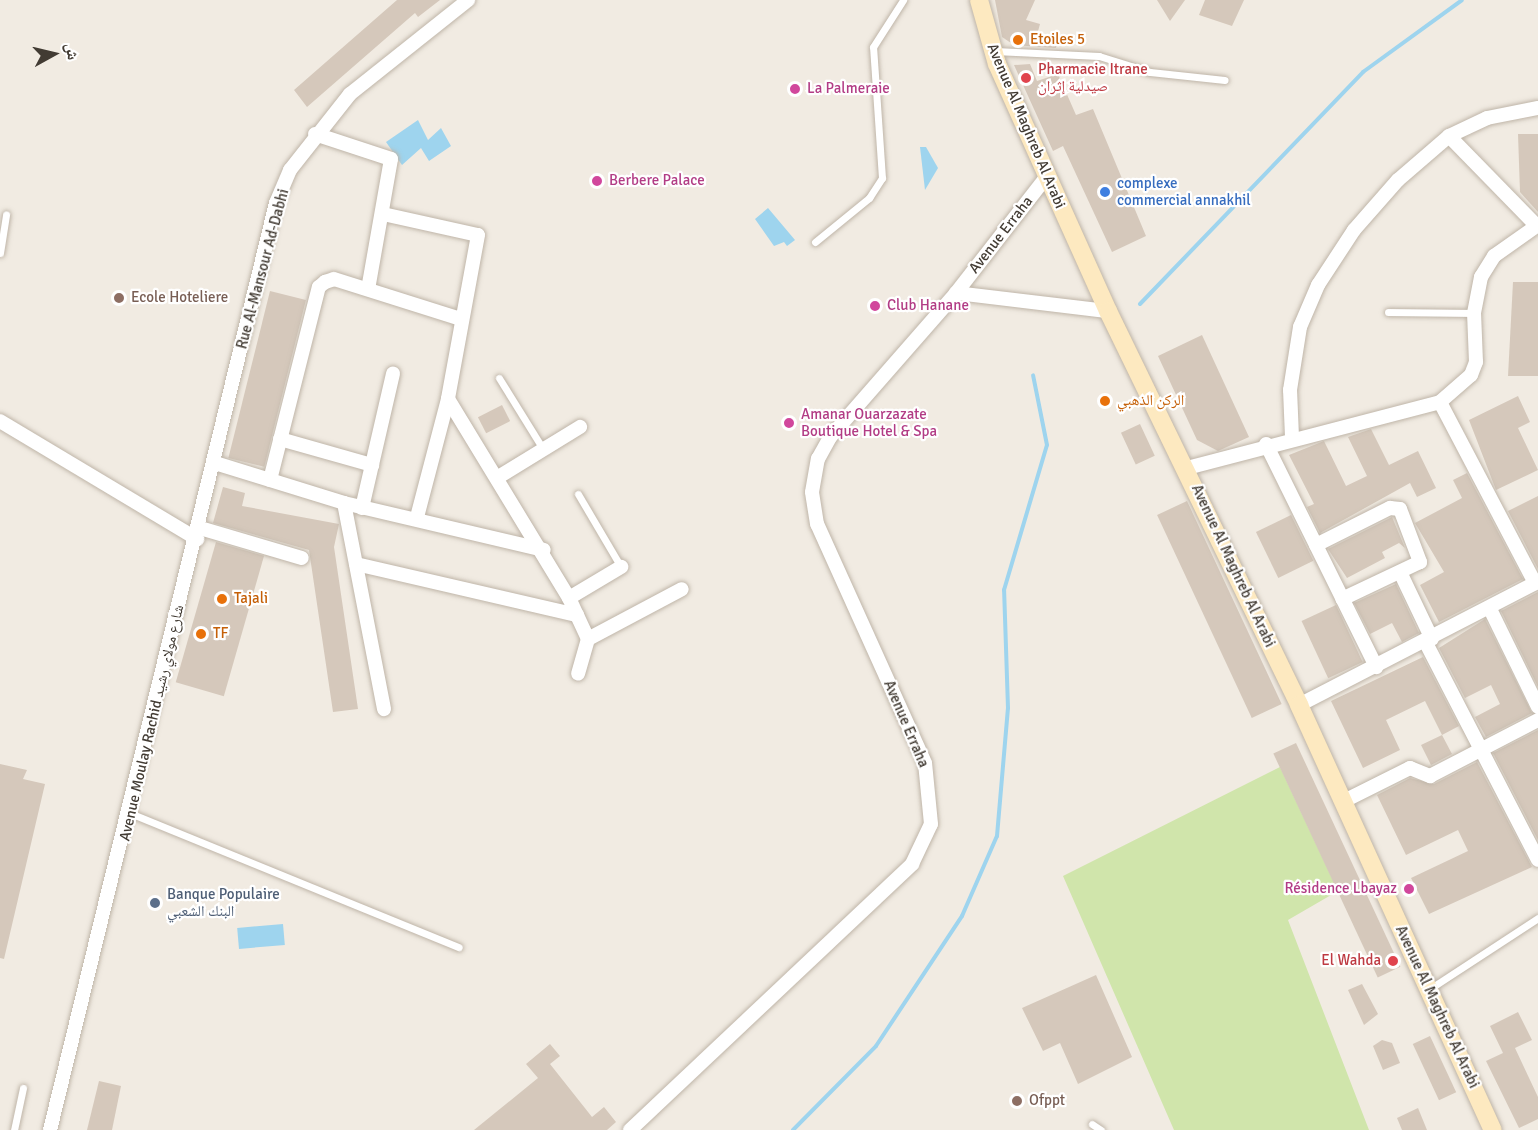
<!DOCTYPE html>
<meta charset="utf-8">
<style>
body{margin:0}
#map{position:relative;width:1538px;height:1130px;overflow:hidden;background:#f1ebe2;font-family:Signika,"Noto Naskh Arabic",sans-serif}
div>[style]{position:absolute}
.green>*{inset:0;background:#d0e5ab}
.water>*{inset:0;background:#9ed4ee;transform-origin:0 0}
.stream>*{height:4px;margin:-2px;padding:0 2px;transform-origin:2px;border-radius:2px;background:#9ed4ee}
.building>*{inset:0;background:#d5c8bb;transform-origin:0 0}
.roads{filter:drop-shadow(0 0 2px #bfb5a8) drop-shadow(0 0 2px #bfb5a8)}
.lane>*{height:7px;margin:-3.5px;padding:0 3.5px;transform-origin:3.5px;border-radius:3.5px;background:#fff}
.street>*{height:14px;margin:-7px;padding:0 7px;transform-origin:7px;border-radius:7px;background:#fff}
.secondary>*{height:18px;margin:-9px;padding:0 9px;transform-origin:9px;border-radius:9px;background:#fde9c0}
.dots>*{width:16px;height:16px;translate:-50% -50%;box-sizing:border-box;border:3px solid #fff;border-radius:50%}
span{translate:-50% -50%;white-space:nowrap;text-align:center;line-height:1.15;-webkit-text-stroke:4.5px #fff;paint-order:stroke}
.food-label{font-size:15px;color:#c56008}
.left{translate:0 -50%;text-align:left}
.health-label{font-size:15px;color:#be3a42}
.right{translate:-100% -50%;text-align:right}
.hotel-label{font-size:15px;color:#b23c85}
.street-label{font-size:15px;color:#423b33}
.shop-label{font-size:15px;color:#366cbe}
.education-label{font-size:15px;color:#785e54}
.service-label{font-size:15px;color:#4e5e75}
.north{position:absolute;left:24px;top:24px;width:60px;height:60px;-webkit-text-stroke:4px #fff;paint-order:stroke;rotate:82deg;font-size:16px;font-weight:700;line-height:24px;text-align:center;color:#423b33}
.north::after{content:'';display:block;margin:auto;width:21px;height:27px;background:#423b33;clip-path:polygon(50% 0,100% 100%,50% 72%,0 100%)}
</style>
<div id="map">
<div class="green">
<div style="clip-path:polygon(1280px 767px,1338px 891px,1288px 920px,1369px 1130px,1174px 1130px,1063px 876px)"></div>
</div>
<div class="water">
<div style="clip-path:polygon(418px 120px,428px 140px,441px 128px,451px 146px,429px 161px,421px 148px,402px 165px,386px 142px)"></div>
<div style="clip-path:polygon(920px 147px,926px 147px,938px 168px,925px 190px)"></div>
<div style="clip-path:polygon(768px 208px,795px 240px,787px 246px,784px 242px,774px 246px,755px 219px)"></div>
<div style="left:283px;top:924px;width:21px;height:46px;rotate:85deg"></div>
</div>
<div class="stream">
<div style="left:1140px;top:304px;width:322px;rotate:-46.1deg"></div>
<div style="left:1363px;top:72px;width:122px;rotate:-36deg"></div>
<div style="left:793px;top:1130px;width:118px;rotate:-45.3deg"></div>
<div style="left:876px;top:1046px;width:156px;rotate:-56.5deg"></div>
<div style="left:962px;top:916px;width:87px;rotate:-66.4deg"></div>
<div style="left:997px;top:836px;width:128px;rotate:-85.1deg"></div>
<div style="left:1008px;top:708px;width:118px;rotate:-91.9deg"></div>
<div style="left:1004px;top:590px;width:151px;rotate:-73.5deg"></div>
<div style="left:1047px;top:445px;width:71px;rotate:-101.3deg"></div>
</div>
<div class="building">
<div style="clip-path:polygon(397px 0,440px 0,418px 17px,415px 13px,307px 107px,294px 90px)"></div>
<div style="clip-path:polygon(995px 0,1035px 0,1026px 20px,1040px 24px,1037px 35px,1058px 36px,1056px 48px,1014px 45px,1002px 37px)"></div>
<div style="clip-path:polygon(1157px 0,1185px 0,1170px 21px)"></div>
<div style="clip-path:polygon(1205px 0,1244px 0,1232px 26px,1199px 15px)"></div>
<div style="clip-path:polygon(1030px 64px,1037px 81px,1058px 74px,1076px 115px,1093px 109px,1146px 236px,1112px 252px,1063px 146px,1053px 151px,1014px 65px)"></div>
<div style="clip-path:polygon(1518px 134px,1538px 134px,1538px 212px,1520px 192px)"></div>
<div style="clip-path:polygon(1513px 282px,1538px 282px,1538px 376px,1508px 376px)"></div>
<div style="left:270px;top:291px;width:37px;height:172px;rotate:14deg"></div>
<div style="clip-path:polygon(1202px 335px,1249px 437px,1218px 451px,1197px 440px,1158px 356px)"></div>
<div style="clip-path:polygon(1518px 396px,1530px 422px,1518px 428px,1538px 470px,1496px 490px,1469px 420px)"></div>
<div style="left:502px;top:405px;width:18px;height:27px;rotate:63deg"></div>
<div style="left:1140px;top:424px;width:35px;height:21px;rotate:65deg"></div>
<div style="clip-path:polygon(1371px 429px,1389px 465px,1418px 451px,1436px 488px,1417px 497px,1410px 483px,1320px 533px,1307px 507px,1314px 504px,1289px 455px,1324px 441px,1346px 486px,1367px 476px,1348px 437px)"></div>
<div style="clip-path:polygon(1467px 473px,1523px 579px,1439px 622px,1420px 585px,1444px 572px,1415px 523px,1462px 498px,1453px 480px)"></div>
<div style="clip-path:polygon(223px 487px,245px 493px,242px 506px,339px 524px,334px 547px,358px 709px,333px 712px,309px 550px,213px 523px)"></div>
<div style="clip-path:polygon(1538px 496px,1538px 569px,1508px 511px)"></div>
<div style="left:1187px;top:501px;width:224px;height:33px;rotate:65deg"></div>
<div style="left:1291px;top:515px;width:51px;height:39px;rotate:64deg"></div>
<div style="clip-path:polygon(1392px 517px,1405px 548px,1399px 543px,1382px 552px,1385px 558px,1347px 578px,1328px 549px)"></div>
<div style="left:216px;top:542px;width:50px;height:146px;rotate:16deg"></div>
<div style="clip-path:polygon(1396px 584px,1419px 633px,1402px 642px,1392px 623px,1370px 634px,1354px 603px)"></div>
<div style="clip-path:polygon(1538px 592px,1538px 687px,1501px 611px)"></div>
<div style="left:1336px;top:605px;width:63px;height:38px;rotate:65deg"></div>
<div style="clip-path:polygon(1485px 619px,1532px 713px,1486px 737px,1475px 717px,1500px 704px,1491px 685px,1465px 698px,1439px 648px)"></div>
<div style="clip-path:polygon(1423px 657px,1459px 726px,1442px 735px,1452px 754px,1431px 765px,1421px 745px,1442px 735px,1425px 701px,1386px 720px,1400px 750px,1363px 768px,1331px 701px)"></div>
<div style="clip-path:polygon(1538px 730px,1538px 840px,1493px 753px)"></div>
<div style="left:1296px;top:743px;width:247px;height:25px;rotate:65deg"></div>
<div style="clip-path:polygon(1477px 762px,1532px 867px,1429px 914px,1411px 878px,1468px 851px,1458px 830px,1406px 855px,1377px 795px,1410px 778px,1434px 784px)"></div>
<div style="clip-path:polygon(0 764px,27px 770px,23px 779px,45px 784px,4px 959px,0 958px)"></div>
<div style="clip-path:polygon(1096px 975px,1132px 1057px,1078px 1084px,1060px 1043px,1043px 1051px,1022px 1008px)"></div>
<div style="clip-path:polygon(1362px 984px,1378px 1014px,1364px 1025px,1348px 990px)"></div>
<div style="clip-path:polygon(1518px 1012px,1532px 1040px,1515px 1048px,1538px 1097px,1538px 1119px,1519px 1128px,1486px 1061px,1503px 1053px,1490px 1026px)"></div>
<div style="left:1430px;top:1036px;width:62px;height:19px;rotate:65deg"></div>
<div style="clip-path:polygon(1382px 1040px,1392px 1043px,1400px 1063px,1383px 1070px,1373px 1046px)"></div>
<div style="clip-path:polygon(550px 1044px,560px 1056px,550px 1064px,592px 1117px,604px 1107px,616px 1122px,607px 1130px,474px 1130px,538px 1078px,526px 1064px)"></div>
<div style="clip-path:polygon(99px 1081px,121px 1086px,112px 1130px,87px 1130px)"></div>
<div style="clip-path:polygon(1418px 1108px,1427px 1130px,1402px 1130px,1397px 1118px)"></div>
</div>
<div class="roads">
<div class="lane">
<div style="left:995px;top:51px;width:104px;rotate:2.8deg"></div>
<div style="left:1099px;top:56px;width:53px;rotate:17.4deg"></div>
<div style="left:1150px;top:72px;width:75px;rotate:6.1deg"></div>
<div style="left:815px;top:242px;width:70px;rotate:-39.2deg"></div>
<div style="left:869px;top:198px;width:24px;rotate:-57deg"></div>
<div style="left:882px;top:178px;width:131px;rotate:-93.9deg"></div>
<div style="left:873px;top:47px;width:56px;rotate:-57.4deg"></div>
<div style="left:0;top:253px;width:39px;rotate:-81deg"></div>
<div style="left:1388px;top:312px;width:86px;rotate:0.7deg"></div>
<div style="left:499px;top:378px;width:84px;rotate:58.2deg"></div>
<div style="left:578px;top:494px;width:85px;rotate:59.5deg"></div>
<div style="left:130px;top:813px;width:355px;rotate:22.2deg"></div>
<div style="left:1431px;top:988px;width:128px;rotate:-33.2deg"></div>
<div style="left:1092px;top:1124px;width:11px;rotate:34deg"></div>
<div style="left:14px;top:1130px;width:43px;rotate:-77.9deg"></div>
</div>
<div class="street">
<div style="left:315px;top:134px;width:80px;rotate:18.2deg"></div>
<div style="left:391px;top:159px;width:132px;rotate:100deg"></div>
<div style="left:1449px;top:136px;width:124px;rotate:45.7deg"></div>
<div style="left:383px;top:214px;width:97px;rotate:12.5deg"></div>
<div style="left:478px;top:235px;width:167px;rotate:100.4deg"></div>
<div style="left:448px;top:399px;width:122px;rotate:104.7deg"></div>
<div style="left:956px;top:293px;width:153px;rotate:6.8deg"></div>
<div style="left:448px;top:399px;width:233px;rotate:58.7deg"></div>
<div style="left:569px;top:598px;width:45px;rotate:65.1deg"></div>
<div style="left:588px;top:639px;width:36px;rotate:106deg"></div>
<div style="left:0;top:421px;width:230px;rotate:30.9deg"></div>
<div style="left:1292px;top:437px;width:47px;rotate:-92.4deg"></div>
<div style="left:1290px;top:390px;width:64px;rotate:-81deg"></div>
<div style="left:1300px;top:327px;width:46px;rotate:-66.8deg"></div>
<div style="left:1318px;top:285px;width:66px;rotate:-56.8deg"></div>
<div style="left:1354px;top:230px;width:67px;rotate:-48.7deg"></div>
<div style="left:1398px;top:180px;width:67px;rotate:-40.8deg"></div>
<div style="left:1449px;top:136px;width:42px;rotate:-25.3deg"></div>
<div style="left:1487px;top:118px;width:52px;rotate:-11.1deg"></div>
<div style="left:280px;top:439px;width:96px;rotate:15.8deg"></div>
<div style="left:1266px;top:444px;width:249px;rotate:63.7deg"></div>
<div style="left:215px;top:463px;width:135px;rotate:17.2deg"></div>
<div style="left:344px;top:503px;width:205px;rotate:13.2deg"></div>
<div style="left:1187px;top:468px;width:261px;rotate:-14.6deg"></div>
<div style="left:1440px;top:402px;width:41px;rotate:-41.1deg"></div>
<div style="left:1471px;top:375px;width:14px;rotate:-69deg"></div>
<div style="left:1476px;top:362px;width:49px;rotate:-92.3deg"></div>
<div style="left:1474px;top:313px;width:37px;rotate:-79deg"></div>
<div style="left:1481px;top:277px;width:25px;rotate:-58deg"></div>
<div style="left:1494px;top:256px;width:54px;rotate:-35.2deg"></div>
<div style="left:500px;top:476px;width:94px;rotate:-31.5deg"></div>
<div style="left:270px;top:480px;width:199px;rotate:-75.8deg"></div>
<div style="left:319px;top:287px;width:8px;rotate:-40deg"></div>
<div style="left:325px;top:282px;width:9px;rotate:-18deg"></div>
<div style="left:334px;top:279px;width:133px;rotate:17.5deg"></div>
<div style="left:344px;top:503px;width:210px;rotate:79deg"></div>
<div style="left:362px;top:508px;width:138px;rotate:-77deg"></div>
<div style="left:200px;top:528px;width:106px;rotate:16.4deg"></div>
<div style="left:1316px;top:545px;width:83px;rotate:-26.6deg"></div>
<div style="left:1390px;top:508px;width:10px;rotate:6deg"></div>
<div style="left:1400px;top:509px;width:57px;rotate:69.3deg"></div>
<div style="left:1420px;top:562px;width:86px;rotate:154.6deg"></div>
<div style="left:356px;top:564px;width:227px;rotate:13deg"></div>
<div style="left:1400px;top:572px;width:74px;rotate:64.5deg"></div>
<div style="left:569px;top:598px;width:61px;rotate:-30.8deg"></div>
<div style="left:1490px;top:609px;width:109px;rotate:63.9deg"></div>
<div style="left:588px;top:639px;width:106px;rotate:-28deg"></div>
<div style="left:1426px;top:643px;width:244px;rotate:62.7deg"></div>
<div style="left:1299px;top:705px;width:266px;rotate:-27.3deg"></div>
<div style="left:1535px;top:583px;width:204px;rotate:-117.7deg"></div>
<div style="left:1342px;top:802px;width:76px;rotate:-26.6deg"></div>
<div style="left:1410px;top:768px;width:22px;rotate:22deg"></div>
<div style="left:1430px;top:776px;width:122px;rotate:-27.4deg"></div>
<div style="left:50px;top:1130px;width:954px;rotate:-76.3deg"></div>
<div style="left:276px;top:203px;width:36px;rotate:-67deg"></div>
<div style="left:290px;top:170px;width:97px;rotate:-51.7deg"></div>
<div style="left:350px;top:94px;width:151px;rotate:-38.5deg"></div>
<div style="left:630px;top:1130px;width:388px;rotate:-43.3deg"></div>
<div style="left:912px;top:864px;width:44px;rotate:-64.6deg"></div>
<div style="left:931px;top:824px;width:61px;rotate:-95.6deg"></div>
<div style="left:925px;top:763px;width:262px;rotate:-114.3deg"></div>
<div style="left:817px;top:524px;width:32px;rotate:-99deg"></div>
<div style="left:812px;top:492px;width:34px;rotate:-80deg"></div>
<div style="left:818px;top:459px;width:25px;rotate:-61deg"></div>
<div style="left:830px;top:437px;width:191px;rotate:-48.8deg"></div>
<div style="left:956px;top:293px;width:148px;rotate:-52.1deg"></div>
</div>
<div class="secondary">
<div style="left:979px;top:0;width:66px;rotate:74.3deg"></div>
<div style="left:997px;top:64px;width:271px;rotate:65.8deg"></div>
<div style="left:1108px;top:311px;width:438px;rotate:64.1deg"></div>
<div style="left:1299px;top:705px;width:467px;rotate:65.5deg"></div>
</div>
</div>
<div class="dots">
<div style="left:1018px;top:40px;background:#e8710a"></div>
<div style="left:1026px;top:78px;background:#e0444e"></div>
<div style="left:795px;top:89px;background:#d1479c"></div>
<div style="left:597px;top:181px;background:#d1479c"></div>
<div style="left:1105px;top:192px;background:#3f7fe0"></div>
<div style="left:119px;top:298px;background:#8d6e63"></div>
<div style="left:875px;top:306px;background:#d1479c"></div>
<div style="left:1105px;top:401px;background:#e8710a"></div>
<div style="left:789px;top:423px;background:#d1479c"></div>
<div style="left:222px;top:599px;background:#e8710a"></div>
<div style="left:201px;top:634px;background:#e8710a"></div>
<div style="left:1409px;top:889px;background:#d1479c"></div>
<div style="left:155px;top:903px;background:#5c6f8a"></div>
<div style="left:1393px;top:961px;background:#e0444e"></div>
<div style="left:1017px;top:1101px;background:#8d6e63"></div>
</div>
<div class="food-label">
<span class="left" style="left:1030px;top:40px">Etoiles 5</span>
<span class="left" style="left:1117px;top:401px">الركن الذهبي</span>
<span class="left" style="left:234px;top:599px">Tajali</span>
<span class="left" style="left:213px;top:634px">TF</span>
</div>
<div class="health-label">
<span class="left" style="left:1038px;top:78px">Pharmacie Itrane<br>صيدلية إثران</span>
<span class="right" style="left:1381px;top:961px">El Wahda</span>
</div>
<div class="hotel-label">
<span class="left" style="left:807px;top:89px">La Palmeraie</span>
<span class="left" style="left:609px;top:181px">Berbere Palace</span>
<span class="left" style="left:887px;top:306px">Club Hanane</span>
<span class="left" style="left:801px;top:423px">Amanar Ouarzazate<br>Boutique Hotel &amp; Spa</span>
<span class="right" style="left:1397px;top:889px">Résidence Lbayaz</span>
</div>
<div class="street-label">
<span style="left:1026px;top:126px;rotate:67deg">Avenue Al Maghreb Al Arabi</span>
<span style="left:1001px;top:235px;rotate:-52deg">Avenue Erraha</span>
<span style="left:263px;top:269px;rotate:-75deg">Rue Al-Mansour Ad-Dabhi</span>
<span style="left:1233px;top:566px;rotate:65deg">Avenue Al Maghreb Al Arabi</span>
<span style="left:152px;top:723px;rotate:-77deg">Avenue Moulay Rachid شارع مولاي رشيد</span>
<span style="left:906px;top:724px;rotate:67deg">Avenue Erraha</span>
<span style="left:1437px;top:1007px;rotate:65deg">Avenue Al Maghreb Al Arabi</span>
</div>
<div class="shop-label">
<span class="left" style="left:1117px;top:192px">complexe<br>commercial annakhil</span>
</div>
<div class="education-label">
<span class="left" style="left:131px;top:298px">Ecole Hoteliere</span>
<span class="left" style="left:1029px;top:1101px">Ofppt</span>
</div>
<div class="service-label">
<span class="left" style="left:167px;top:903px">Banque Populaire<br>البنك الشعبي</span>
</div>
<div class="north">ش</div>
</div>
